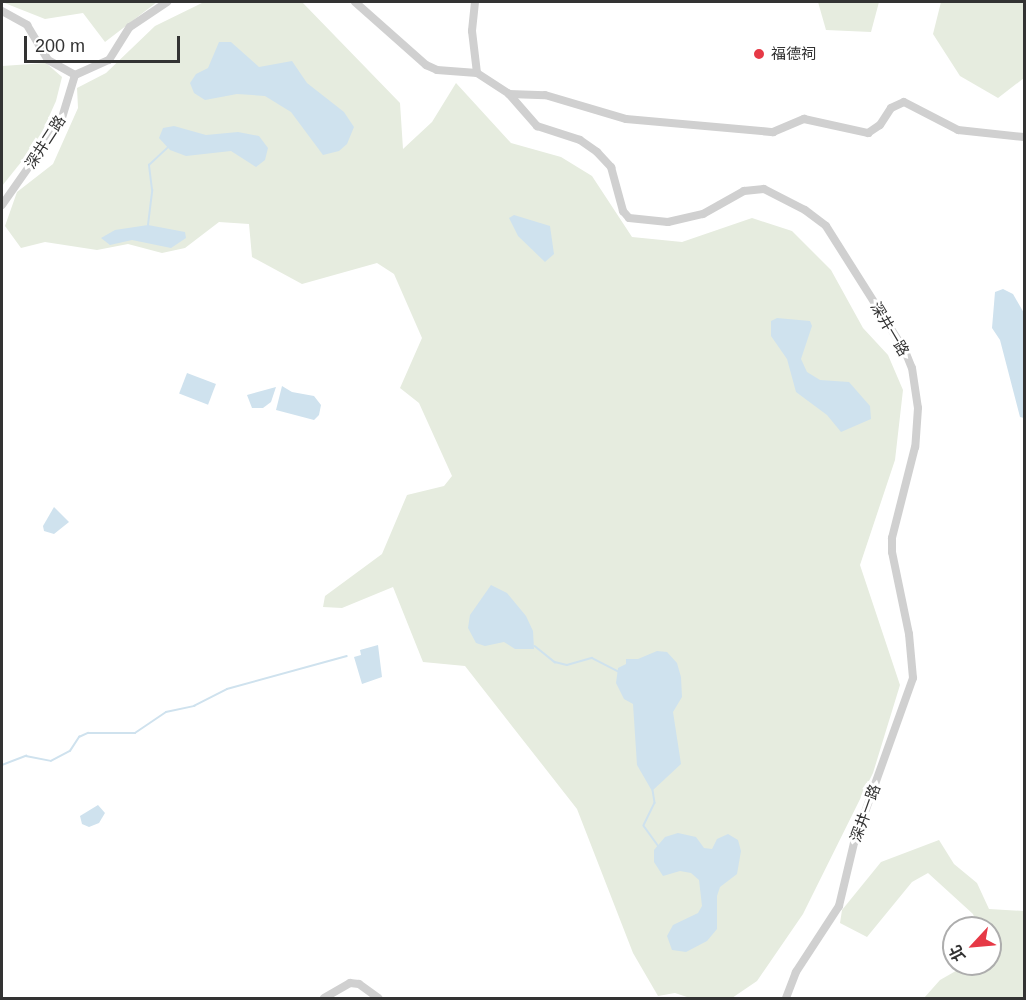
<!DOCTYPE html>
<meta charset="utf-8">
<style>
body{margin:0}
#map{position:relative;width:1026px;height:1000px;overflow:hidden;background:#fff;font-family:Arial,"Noto Sans TC",sans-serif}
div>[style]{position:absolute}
.green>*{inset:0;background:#e6ecdf}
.water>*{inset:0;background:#cfe2ee;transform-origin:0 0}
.stream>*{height:1.5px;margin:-0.75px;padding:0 0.75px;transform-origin:0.75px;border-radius:0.75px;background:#cfe2ee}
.minor>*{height:8px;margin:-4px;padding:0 4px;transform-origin:4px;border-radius:4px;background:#d0d0d0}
.dots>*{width:16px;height:16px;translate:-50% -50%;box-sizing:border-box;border:3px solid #fff;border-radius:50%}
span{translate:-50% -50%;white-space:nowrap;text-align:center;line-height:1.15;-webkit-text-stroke:6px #fff;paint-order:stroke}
.poi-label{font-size:15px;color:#333}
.left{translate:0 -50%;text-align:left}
.street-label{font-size:15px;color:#333}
.frame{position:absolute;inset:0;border:3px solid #333;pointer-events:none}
.north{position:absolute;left:942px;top:916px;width:60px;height:60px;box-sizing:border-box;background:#fff;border:2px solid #adadad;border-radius:50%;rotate:244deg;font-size:16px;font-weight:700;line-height:24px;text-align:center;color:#333}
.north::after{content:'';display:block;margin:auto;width:21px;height:27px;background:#e63946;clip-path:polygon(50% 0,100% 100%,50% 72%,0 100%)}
.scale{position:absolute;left:24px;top:36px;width:156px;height:27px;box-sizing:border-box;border:3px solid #333;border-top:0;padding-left:8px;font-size:18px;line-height:21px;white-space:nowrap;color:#333;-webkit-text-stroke:4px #fff;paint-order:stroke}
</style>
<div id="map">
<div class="green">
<div style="clip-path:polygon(2px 2px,157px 2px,105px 42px,83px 13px,45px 19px)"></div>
<div style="clip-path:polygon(204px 2px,302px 2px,400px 103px,403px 149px,432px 122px,456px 83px,511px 143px,561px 157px,592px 176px,632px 237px,682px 242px,752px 218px,792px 231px,831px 270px,863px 328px,888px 355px,903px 390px,895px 460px,860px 565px,900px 685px,873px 773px,803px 914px,757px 981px,732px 998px,690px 998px,675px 993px,658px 996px,633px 953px,577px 809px,465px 666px,423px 662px,393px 587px,342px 608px,323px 607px,325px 596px,382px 554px,407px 495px,444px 486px,452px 476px,419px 403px,400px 388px,422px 338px,394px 274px,377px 263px,302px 284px,252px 257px,249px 224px,219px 222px,185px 248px,162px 253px,128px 244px,97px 250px,45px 242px,21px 248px,5px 226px,17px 192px,53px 164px,78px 108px,77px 88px,106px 73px,155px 26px)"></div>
<div style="clip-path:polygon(818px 2px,879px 2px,871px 32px,826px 30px)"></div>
<div style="clip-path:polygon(941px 2px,1024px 2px,1024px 78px,998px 98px,960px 76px,933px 34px)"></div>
<div style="clip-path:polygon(46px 63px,62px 77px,56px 101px,38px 141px,2px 186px,2px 66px)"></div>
<div style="clip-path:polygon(939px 840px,954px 864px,977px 883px,989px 909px,1024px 911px,1024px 998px,924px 998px,940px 980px,968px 964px,990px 964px,990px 928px,978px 928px,973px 914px,928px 873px,912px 882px,867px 937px,840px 923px,842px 910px,881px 862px)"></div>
</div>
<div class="water">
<div style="clip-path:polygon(219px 42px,231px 42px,259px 67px,292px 61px,307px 83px,344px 112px,354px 127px,347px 144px,339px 151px,323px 155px,291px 112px,265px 96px,237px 94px,205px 100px,194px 93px,190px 83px,196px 74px,208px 68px)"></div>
<div style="clip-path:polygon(174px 126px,206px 135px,238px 132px,259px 136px,268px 148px,265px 160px,256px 167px,231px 151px,186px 156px,170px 150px,159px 138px,163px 128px)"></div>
<div style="clip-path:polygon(514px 215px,550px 226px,554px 254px,545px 262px,518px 236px,509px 218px)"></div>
<div style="clip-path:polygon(148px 225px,185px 232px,186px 238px,171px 248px,132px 240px,110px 245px,101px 238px,115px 230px)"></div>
<div style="clip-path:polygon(1003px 289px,1013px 294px,1024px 313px,1024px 418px,1020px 417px,1000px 340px,992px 328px,995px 292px)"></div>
<div style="clip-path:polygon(777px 318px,810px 321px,812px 326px,801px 359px,807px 372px,820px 380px,849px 382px,870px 406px,871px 419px,841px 432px,827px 415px,796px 392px,787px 359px,771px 336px,771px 321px)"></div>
<div style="left:187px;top:373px;width:31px;height:22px;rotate:21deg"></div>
<div style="clip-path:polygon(282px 386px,292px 392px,314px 396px,321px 405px,319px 415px,314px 420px,276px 410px)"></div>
<div style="clip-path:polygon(276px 387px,271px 402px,263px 408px,252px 408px,247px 395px)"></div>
<div style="clip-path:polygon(54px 507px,69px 522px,54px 534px,44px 531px,43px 526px)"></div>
<div style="clip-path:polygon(491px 585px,507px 593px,526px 616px,533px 631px,534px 649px,515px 649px,504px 642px,485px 646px,476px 643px,468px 628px,470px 615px)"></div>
<div style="clip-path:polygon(378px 645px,382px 677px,362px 684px,354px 657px,361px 655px,360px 650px)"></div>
<div style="clip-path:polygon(657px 651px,667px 652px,677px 663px,681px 677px,682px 697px,673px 712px,681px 764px,652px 791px,637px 765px,633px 704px,624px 699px,616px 683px,618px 668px,626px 664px,626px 659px,638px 659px)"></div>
<div style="clip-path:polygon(98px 805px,105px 813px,99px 823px,89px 827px,82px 824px,80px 816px)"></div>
<div style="clip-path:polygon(678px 833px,696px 837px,704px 848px,712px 849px,717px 839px,728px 834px,738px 840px,741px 851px,737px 874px,720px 887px,717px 896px,717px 929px,707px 941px,686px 952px,672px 950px,667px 936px,673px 925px,698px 913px,702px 906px,699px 880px,691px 873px,680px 871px,663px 876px,654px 862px,654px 850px,665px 837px)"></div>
</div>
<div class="stream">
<div style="left:148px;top:225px;width:35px;rotate:-83deg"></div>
<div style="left:152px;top:190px;width:25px;rotate:-97deg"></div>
<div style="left:149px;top:165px;width:26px;rotate:-43deg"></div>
<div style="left:535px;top:646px;width:26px;rotate:39deg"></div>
<div style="left:555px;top:662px;width:12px;rotate:14deg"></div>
<div style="left:567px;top:665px;width:26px;rotate:-16deg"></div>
<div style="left:592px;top:658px;width:29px;rotate:27deg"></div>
<div style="left:2px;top:765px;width:26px;rotate:-21deg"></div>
<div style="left:26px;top:756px;width:25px;rotate:11deg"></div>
<div style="left:51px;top:761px;width:21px;rotate:-28deg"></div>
<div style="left:70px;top:751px;width:17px;rotate:-57deg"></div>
<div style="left:79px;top:737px;width:10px;rotate:-24deg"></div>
<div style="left:88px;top:733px;width:47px"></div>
<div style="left:135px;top:733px;width:37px;rotate:-34deg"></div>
<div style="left:166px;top:712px;width:29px;rotate:-12deg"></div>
<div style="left:194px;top:706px;width:37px;rotate:-27deg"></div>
<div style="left:227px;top:689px;width:124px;rotate:-15.4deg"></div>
<div style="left:653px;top:790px;width:13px;rotate:81deg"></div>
<div style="left:655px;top:803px;width:25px;rotate:116deg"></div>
<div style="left:644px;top:826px;width:24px;rotate:54deg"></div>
</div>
<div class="minor">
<div style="left:355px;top:2px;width:95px;rotate:41.6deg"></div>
<div style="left:426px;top:65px;width:12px;rotate:24deg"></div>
<div style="left:437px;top:70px;width:40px;rotate:4.3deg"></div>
<div style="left:477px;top:73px;width:38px;rotate:33deg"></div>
<div style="left:509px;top:94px;width:43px;rotate:48.8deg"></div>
<div style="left:537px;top:126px;width:45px;rotate:18deg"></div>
<div style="left:580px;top:140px;width:21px;rotate:35deg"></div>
<div style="left:597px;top:152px;width:21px;rotate:47deg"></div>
<div style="left:611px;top:167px;width:46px;rotate:74.7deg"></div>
<div style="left:623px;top:211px;width:9px;rotate:49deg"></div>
<div style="left:629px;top:218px;width:39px;rotate:6deg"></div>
<div style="left:668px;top:222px;width:36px;rotate:-13deg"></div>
<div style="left:703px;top:214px;width:47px;rotate:-29.3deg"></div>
<div style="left:744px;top:191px;width:20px;rotate:-6deg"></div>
<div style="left:764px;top:189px;width:46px;rotate:27.1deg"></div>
<div style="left:805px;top:210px;width:26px;rotate:37deg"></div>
<div style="left:826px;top:226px;width:148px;rotate:57.7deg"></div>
<div style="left:905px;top:351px;width:18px;rotate:68deg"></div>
<div style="left:912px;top:368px;width:40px;rotate:81.5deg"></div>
<div style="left:918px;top:408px;width:39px;rotate:94deg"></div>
<div style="left:915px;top:447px;width:94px;rotate:104.2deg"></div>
<div style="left:892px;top:538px;width:14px;rotate:90deg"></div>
<div style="left:892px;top:552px;width:84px;rotate:78.3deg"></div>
<div style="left:909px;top:634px;width:44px;rotate:84.8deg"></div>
<div style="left:913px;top:678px;width:175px;rotate:109.7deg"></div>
<div style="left:854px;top:843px;width:65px;rotate:103.4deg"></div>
<div style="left:839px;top:906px;width:79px;rotate:123.1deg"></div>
<div style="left:796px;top:972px;width:28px;rotate:111deg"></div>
<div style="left:475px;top:2px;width:29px;rotate:96deg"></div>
<div style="left:472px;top:31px;width:42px;rotate:83.2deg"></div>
<div style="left:2px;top:11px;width:29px;rotate:29deg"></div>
<div style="left:27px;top:25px;width:41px;rotate:59deg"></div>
<div style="left:48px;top:60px;width:31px;rotate:29deg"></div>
<div style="left:75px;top:75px;width:37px;rotate:-24deg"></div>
<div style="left:109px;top:60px;width:39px;rotate:-58deg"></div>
<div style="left:130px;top:27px;width:45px;rotate:-34deg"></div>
<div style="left:509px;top:94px;width:36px;rotate:2deg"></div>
<div style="left:545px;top:95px;width:84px;rotate:16.5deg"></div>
<div style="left:626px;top:119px;width:148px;rotate:5.1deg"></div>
<div style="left:773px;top:132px;width:34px;rotate:-23deg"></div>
<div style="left:804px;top:119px;width:66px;rotate:12.3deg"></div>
<div style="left:868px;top:133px;width:14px;rotate:-34deg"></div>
<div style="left:880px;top:125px;width:20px;rotate:-57deg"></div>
<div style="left:891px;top:108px;width:14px;rotate:-25deg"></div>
<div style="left:904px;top:102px;width:61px;rotate:27.4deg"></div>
<div style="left:958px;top:130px;width:66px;rotate:6.1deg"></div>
<div style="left:2px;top:205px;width:103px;rotate:-54.9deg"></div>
<div style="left:61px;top:121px;width:48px;rotate:-73.1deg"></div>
<div style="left:324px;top:998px;width:30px;rotate:-30deg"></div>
<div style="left:350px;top:983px;width:9px;rotate:6deg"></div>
<div style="left:359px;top:984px;width:24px;rotate:36deg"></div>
</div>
<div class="dots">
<div style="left:759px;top:54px;background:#e63946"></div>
</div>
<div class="poi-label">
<span class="left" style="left:771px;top:54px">福德祠</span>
</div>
<div class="street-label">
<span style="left:45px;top:142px;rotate:-57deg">深井二路</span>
<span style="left:890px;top:329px;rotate:59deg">深井一路</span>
<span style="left:865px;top:813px;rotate:-70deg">深井一路</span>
</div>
<div class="frame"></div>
<div class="north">北</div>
<div class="scale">200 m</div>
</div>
